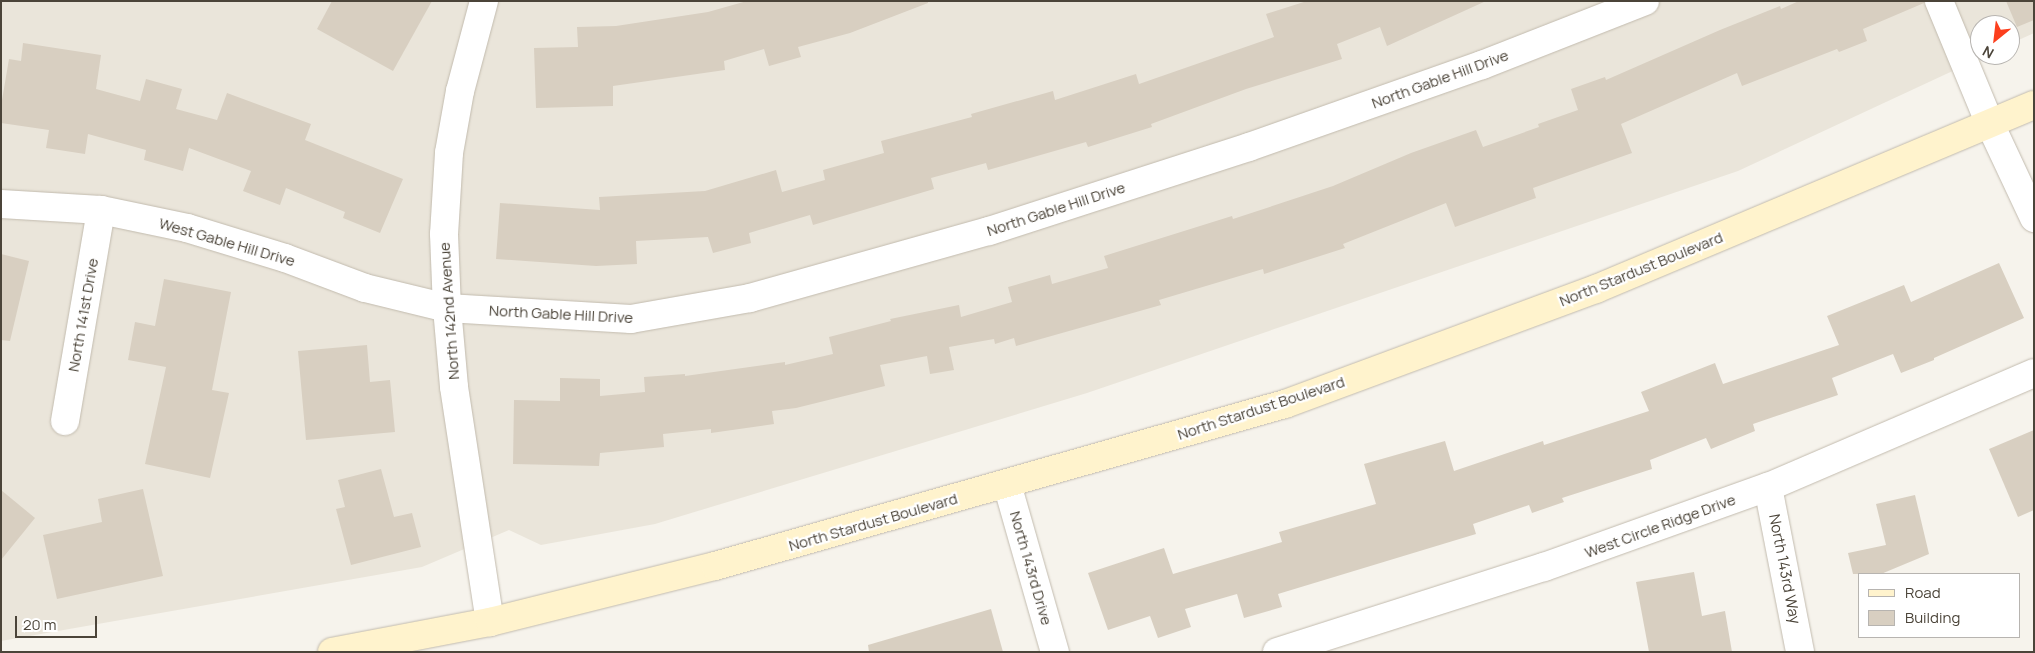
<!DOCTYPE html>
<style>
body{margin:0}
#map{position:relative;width:2035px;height:653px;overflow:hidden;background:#f6f3ec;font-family:Manrope,sans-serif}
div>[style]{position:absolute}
.residential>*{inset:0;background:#eae5da}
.building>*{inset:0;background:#d8cfc1}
.roads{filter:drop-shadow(0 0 1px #c2bbae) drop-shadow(0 0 1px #c2bbae)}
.street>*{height:28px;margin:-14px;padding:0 14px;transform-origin:14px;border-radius:14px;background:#fff}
.secondary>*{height:28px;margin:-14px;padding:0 14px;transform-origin:14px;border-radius:14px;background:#fff3cd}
span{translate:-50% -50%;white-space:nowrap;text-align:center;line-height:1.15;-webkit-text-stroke:4.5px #fff;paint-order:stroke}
.street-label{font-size:15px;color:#4b4439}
.frame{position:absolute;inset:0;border:2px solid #4b4439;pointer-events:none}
.legend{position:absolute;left:1858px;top:573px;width:162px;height:65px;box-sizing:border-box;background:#fff;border:1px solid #b7b4b0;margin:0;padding:6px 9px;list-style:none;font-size:15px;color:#4b4439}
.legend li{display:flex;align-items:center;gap:10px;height:25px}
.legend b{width:25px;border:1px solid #b7b4b0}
.north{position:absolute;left:1970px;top:15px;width:50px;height:50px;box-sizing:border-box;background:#fff;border:1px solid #b7b4b0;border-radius:50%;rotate:209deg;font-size:14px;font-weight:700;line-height:20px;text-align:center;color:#4b4439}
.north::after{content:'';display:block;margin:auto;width:18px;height:22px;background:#fc3f1d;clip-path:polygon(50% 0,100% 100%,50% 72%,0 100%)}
.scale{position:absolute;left:15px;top:616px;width:82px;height:22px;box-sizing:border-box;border:2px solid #4b4439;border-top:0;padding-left:6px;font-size:15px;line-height:18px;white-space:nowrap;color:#4b4439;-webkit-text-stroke:4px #fff;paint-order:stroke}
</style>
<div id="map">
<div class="residential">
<div style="clip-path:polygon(1px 1px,2034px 1px,2034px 33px,2010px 44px,2010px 25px,1980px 25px,1980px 55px,1987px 55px,1738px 171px,1087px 393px,655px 524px,541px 545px,509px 530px,422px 567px,1px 641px)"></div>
</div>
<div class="building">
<div style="clip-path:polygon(332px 1px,432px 1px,393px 71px,317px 29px)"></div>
<div style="clip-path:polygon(747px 1px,928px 1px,928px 3px,850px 33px,798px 47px,801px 57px,769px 66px,764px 49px,724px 61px,725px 70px,613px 86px,613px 106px,536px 108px,534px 48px,578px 47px,577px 27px,616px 26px,708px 12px)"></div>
<div style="clip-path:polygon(1307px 1px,1486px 1px,1387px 46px,1380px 27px,1337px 44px,1342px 59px,1246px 89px,1151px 124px,1152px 127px,1088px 147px,1086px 142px,988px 170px,986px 163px,931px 178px,934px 189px,813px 225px,810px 215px,749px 233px,751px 243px,713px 253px,708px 237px,636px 241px,637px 264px,596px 266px,496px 259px,500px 203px,600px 210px,599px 197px,705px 191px,776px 170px,782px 192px,825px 180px,823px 170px,884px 153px,881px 141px,972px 117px,971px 114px,1053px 91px,1055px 100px,1136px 74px,1139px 84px,1274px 37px,1266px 14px)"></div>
<div style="clip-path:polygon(1799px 1px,1924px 1px,1924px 3px,1863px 29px,1867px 41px,1839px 52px,1837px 49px,1742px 86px,1737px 73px,1621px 124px,1632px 153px,1533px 188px,1536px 198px,1455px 227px,1446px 203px,1343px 244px,1345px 248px,1264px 274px,1263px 269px,1159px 300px,1161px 305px,1016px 346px,1014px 338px,995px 344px,994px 339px,949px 347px,954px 370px,930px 374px,927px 356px,880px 365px,885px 386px,796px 408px,772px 411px,774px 424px,711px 433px,711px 429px,663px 434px,664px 447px,600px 453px,599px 466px,513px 464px,514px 400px,560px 401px,560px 378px,600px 379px,600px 396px,645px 392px,644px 377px,685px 374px,685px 376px,785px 362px,785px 365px,833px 354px,829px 337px,891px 321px,890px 319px,959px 305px,961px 317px,1012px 302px,1008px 287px,1050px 275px,1052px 284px,1108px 268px,1104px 256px,1232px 216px,1233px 219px,1333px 186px,1411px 153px,1476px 130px,1483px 147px,1539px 127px,1538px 124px,1578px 110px,1571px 89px,1605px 77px,1606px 80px,1720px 30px,1780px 6px,1781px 9px)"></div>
<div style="clip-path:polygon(2006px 1px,2034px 1px,2034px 20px,2017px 27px)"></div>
<div style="clip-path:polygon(23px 43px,101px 55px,96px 89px,140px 101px,146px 79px,182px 89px,176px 109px,217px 120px,227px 93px,311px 124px,305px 140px,403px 179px,380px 233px,343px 218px,345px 212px,286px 188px,280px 205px,243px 191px,251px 171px,189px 148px,183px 171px,144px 160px,146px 150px,88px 134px,85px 154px,46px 148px,49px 130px,1px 123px,1px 106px,9px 59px,21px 61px)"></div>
<div style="clip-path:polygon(1px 254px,29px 261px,10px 341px,1px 340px)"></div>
<div style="clip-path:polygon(1999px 263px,2024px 318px,1934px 358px,1934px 360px,1901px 373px,1893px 354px,1832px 378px,1838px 395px,1753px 424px,1755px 431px,1711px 449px,1706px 438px,1650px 460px,1652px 469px,1562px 498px,1564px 502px,1532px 513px,1529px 505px,1473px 524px,1476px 534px,1278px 594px,1282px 607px,1244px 618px,1237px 594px,1185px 609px,1191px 627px,1158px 638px,1150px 616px,1108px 630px,1088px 573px,1164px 548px,1173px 574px,1282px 542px,1279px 532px,1376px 504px,1364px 464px,1445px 441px,1454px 471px,1543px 441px,1544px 445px,1649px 411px,1641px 392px,1715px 363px,1723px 384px,1839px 345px,1827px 316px,1904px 285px,1911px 302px)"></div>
<div style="clip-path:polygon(164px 279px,231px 292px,212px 390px,229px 393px,210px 478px,145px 464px,166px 367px,128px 360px,135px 322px,155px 326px)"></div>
<div style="clip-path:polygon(367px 345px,370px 382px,390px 380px,395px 432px,306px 440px,298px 351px)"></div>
<div style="clip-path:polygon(2034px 430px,2034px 510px,2018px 517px,1989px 449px)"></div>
<div style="clip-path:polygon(381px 469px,394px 517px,412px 513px,421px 547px,351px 565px,336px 509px,345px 507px,338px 480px)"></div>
<div style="clip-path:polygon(143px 489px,163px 576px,57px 599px,43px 535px,102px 522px,98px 499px)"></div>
<div style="clip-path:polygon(1px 490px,35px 518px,1px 560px)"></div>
<div style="clip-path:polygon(1915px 495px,1929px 554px,1881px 574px,1853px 574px,1848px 553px,1886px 545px,1876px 504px)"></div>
<div style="clip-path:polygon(1694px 572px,1702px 616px,1725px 611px,1732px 652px,1649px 652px,1636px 582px)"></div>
<div style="clip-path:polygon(991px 609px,1003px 652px,869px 652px,868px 645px)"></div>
</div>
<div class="roads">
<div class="street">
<div style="left:484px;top:1px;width:93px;rotate:104.9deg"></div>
<div style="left:460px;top:91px;width:63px;rotate:100.1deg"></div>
<div style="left:449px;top:153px;width:81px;rotate:93.5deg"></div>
<div style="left:444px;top:234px;width:74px;rotate:87.7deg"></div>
<div style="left:447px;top:308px;width:79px;rotate:84.9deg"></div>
<div style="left:454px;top:387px;width:238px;rotate:81.3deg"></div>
<div style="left:1939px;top:1px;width:133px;rotate:67.5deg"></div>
<div style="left:1990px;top:124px;width:104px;rotate:64.9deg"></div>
<div style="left:1px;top:204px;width:100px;rotate:3.4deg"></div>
<div style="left:101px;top:210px;width:88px;rotate:11.8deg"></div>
<div style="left:187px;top:228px;width:102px;rotate:17deg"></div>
<div style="left:285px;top:258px;width:85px;rotate:20.6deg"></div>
<div style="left:365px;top:288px;width:84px;rotate:13.7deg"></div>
<div style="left:447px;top:308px;width:184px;rotate:3.4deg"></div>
<div style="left:631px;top:319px;width:121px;rotate:-10deg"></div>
<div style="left:750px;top:298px;width:248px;rotate:-15.7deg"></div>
<div style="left:989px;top:231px;width:273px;rotate:-17.9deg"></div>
<div style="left:1249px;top:147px;width:247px;rotate:-19.4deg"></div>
<div style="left:1482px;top:65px;width:175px;rotate:-21.4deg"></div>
<div style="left:65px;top:421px;width:214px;rotate:-80.3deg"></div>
<div style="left:1007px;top:484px;width:175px;rotate:74.1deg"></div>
<div style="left:1768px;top:487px;width:168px;rotate:79deg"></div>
<div style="left:1277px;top:652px;width:280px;rotate:-17.7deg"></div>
<div style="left:1544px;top:567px;width:238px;rotate:-19.7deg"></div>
<div style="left:1768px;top:487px;width:289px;rotate:-23.2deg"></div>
</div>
<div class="secondary">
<div style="left:332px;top:652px;width:161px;rotate:-10.8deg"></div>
<div style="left:490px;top:622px;width:232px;rotate:-14deg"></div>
<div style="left:715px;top:566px;width:593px;rotate:-15.87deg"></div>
<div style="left:1285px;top:404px;width:332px;rotate:-20.3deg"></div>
<div style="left:1596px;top:289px;width:475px;rotate:-22.8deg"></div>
</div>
</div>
<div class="street-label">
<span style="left:1440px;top:79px;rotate:-20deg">North Gable Hill Drive</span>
<span style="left:1056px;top:209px;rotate:-18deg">North Gable Hill Drive</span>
<span style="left:227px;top:242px;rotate:16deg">West Gable Hill Drive</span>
<span style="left:1641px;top:269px;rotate:-22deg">North Stardust Boulevard</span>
<span style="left:449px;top:311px;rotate:-94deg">North 142nd Avenue</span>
<span style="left:561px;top:314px;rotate:3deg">North Gable Hill Drive</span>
<span style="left:83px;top:315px;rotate:-80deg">North 141st Drive</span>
<span style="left:1261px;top:408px;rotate:-18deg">North Stardust Boulevard</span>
<span style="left:873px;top:522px;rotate:-16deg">North Stardust Boulevard</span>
<span style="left:1660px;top:526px;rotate:-20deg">West Circle Ridge Drive</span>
<span style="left:1031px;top:568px;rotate:74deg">North 143rd Drive</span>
<span style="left:1785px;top:569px;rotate:79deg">North 143rd Way</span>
</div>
<div class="frame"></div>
<ul class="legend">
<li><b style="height:6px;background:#fff3cd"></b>Road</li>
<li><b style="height:14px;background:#d8cfc1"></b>Building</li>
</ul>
<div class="north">N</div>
<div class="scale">20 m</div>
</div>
